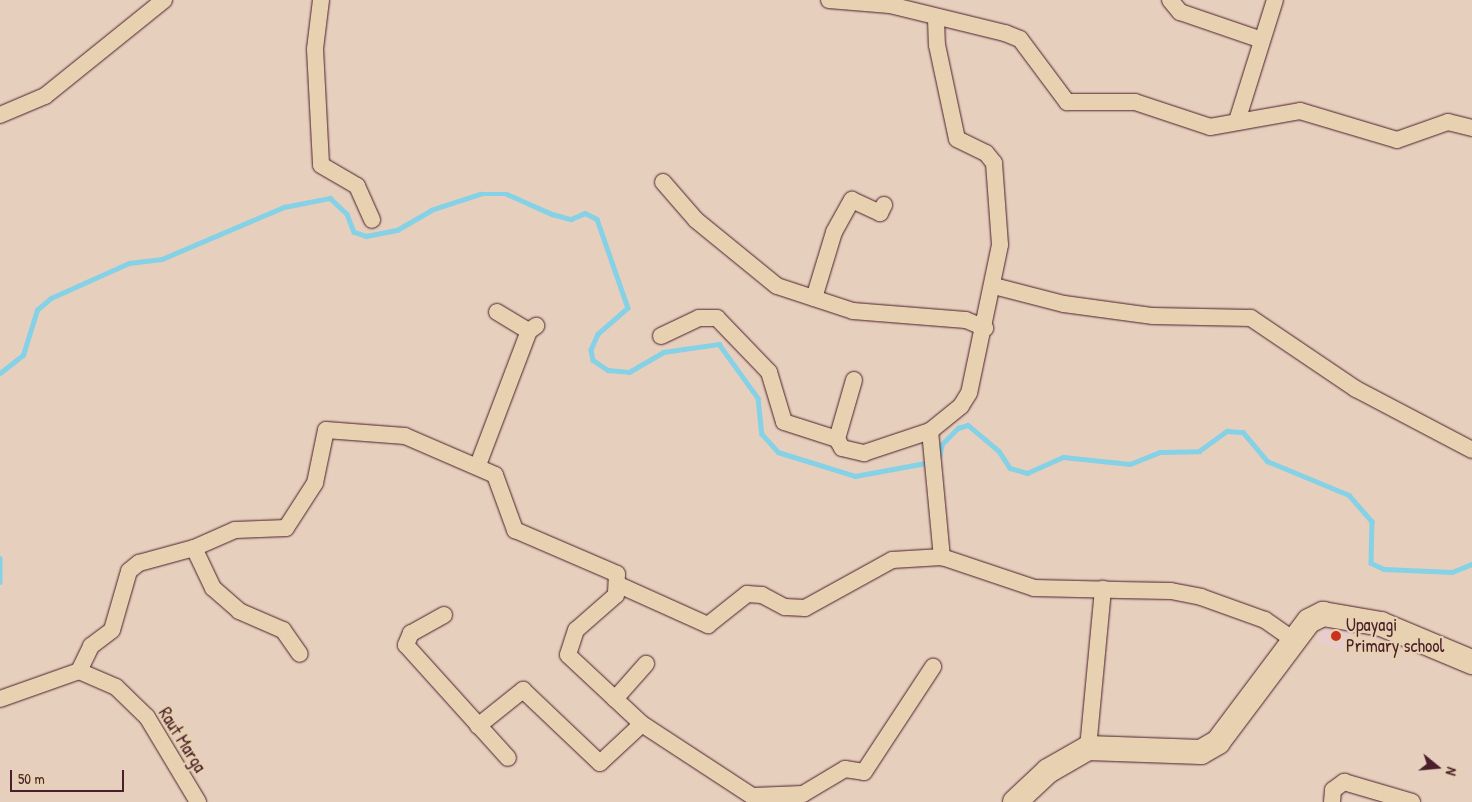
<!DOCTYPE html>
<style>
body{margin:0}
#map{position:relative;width:1472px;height:802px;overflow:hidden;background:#e7cfbe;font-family:"Patrick Hand",sans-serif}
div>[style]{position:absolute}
.built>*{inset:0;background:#e7cdcf}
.stream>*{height:4.5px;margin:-2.25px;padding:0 2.25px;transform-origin:2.25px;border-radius:2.25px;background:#85d1e6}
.roads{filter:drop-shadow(0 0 1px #4a1f2b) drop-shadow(0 0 1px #4a1f2b)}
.minor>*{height:16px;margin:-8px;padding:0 8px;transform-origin:8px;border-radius:8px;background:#e7d1b0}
.secondary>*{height:24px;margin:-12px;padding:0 12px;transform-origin:12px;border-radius:12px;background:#e7d1b0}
.dots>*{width:14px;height:14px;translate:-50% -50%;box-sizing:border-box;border:2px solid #e7d1b0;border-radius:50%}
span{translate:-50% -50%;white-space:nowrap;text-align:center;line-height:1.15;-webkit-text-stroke:4.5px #e7d1b0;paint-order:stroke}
.poi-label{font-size:18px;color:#4a1f2b}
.left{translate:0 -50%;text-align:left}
.street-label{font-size:18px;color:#4a1f2b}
.north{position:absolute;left:1412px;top:742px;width:50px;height:50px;-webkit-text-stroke:4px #e7d1b0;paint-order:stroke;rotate:107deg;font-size:14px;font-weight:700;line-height:20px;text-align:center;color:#4a1f2b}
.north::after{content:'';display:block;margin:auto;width:18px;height:22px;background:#4a1f2b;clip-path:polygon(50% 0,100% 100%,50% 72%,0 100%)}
.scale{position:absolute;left:10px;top:770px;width:114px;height:22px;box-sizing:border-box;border:2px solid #4a1f2b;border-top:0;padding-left:6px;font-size:15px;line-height:18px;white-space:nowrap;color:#4a1f2b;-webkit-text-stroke:4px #e7d1b0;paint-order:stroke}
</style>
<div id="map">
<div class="built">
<div style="clip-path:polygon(1324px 626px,1352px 631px,1347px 651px,1318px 641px)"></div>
</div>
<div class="stream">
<div style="left:0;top:373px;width:29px;rotate:-38deg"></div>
<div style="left:23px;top:355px;width:47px;rotate:-72.7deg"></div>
<div style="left:37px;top:310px;width:18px;rotate:-41deg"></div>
<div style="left:51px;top:298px;width:85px;rotate:-24.2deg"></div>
<div style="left:129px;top:263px;width:33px;rotate:-7deg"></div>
<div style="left:162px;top:259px;width:133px;rotate:-23.1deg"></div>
<div style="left:284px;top:207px;width:47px;rotate:-11.1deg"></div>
<div style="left:330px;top:198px;width:23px;rotate:43deg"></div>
<div style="left:347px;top:214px;width:19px;rotate:69deg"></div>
<div style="left:354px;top:232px;width:13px;rotate:18deg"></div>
<div style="left:366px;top:236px;width:32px;rotate:-11deg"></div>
<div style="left:397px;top:230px;width:39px;rotate:-30deg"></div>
<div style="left:431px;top:210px;width:52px;rotate:-18.1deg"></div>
<div style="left:480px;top:194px;width:27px"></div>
<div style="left:507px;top:194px;width:49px;rotate:24deg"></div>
<div style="left:552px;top:214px;width:20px;rotate:15deg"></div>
<div style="left:571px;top:219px;width:15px;rotate:-23deg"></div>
<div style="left:585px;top:213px;width:13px;rotate:27deg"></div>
<div style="left:597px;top:219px;width:94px;rotate:70.8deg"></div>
<div style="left:628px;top:308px;width:40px;rotate:139deg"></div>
<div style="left:598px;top:334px;width:17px;rotate:114deg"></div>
<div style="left:591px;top:350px;width:10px;rotate:79deg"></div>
<div style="left:593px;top:360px;width:18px;rotate:34deg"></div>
<div style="left:608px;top:370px;width:21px;rotate:5deg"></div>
<div style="left:629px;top:372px;width:39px;rotate:-30deg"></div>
<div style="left:663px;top:352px;width:57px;rotate:-8.1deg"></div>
<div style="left:719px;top:344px;width:67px;rotate:54.2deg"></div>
<div style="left:758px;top:398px;width:36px;rotate:84deg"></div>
<div style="left:762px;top:434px;width:24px;rotate:48deg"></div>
<div style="left:778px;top:452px;width:81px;rotate:17.3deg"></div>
<div style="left:855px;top:476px;width:77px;rotate:-10.4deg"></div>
<div style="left:939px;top:457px;width:13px;rotate:-77deg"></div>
<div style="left:942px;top:444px;width:23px;rotate:-45deg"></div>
<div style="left:958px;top:428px;width:10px;rotate:-17deg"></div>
<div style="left:968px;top:425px;width:40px;rotate:40deg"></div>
<div style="left:999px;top:451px;width:20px;rotate:57deg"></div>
<div style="left:1010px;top:468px;width:18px;rotate:16deg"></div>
<div style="left:1027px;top:473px;width:39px;rotate:-24deg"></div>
<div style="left:1063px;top:457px;width:67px;rotate:6deg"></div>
<div style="left:1130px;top:464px;width:32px;rotate:-22deg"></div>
<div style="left:1160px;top:452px;width:39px;rotate:-1deg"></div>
<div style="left:1199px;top:451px;width:34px;rotate:-36deg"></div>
<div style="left:1227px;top:431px;width:16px;rotate:4deg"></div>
<div style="left:1243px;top:432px;width:38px;rotate:50deg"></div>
<div style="left:1267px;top:461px;width:89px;rotate:22.5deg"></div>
<div style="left:1349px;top:495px;width:35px;rotate:49deg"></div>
<div style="left:1372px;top:521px;width:42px;rotate:91.4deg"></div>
<div style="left:1371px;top:563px;width:14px;rotate:25deg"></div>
<div style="left:1384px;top:569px;width:68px;rotate:2.5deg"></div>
<div style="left:1452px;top:572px;width:22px;rotate:-22deg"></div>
<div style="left:0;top:558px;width:24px;rotate:90deg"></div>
</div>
<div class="roads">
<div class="minor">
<div style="left:321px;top:0;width:49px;rotate:97deg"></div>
<div style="left:315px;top:49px;width:116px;rotate:87deg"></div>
<div style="left:321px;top:165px;width:42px;rotate:30.3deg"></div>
<div style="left:357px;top:186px;width:37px;rotate:66deg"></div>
<div style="left:829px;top:0;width:61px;rotate:4.7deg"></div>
<div style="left:890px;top:5px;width:118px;rotate:13.7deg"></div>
<div style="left:1005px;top:33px;width:16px;rotate:22deg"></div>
<div style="left:1020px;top:39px;width:79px;rotate:53.3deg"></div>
<div style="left:1067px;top:102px;width:68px"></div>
<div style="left:1135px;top:102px;width:79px;rotate:18.4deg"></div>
<div style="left:1210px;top:127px;width:91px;rotate:-10.1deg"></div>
<div style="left:1300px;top:111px;width:101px;rotate:16.6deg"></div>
<div style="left:1397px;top:140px;width:54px;rotate:-19.4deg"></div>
<div style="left:1448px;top:122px;width:25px;rotate:14deg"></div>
<div style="left:1170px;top:0;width:16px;rotate:50deg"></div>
<div style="left:1180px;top:12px;width:83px;rotate:18.9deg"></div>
<div style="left:936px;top:19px;width:26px;rotate:88deg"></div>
<div style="left:937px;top:45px;width:96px;rotate:78deg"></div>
<div style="left:957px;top:139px;width:32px;rotate:26deg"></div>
<div style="left:986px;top:153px;width:13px;rotate:51deg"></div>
<div style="left:994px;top:163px;width:82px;rotate:85.8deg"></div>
<div style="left:1000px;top:245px;width:151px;rotate:101.8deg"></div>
<div style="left:969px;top:393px;width:15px;rotate:122deg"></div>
<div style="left:961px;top:406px;width:40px;rotate:141deg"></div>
<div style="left:930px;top:431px;width:127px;rotate:84.6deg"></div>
<div style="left:0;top:115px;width:49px;rotate:-22.9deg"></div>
<div style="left:45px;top:96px;width:153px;rotate:-38.9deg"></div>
<div style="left:1237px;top:121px;width:127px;rotate:-72.6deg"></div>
<div style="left:663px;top:182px;width:50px;rotate:49deg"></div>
<div style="left:696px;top:220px;width:104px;rotate:39.2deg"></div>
<div style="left:777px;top:286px;width:80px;rotate:18.2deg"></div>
<div style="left:853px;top:311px;width:113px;rotate:4.6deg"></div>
<div style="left:966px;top:320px;width:21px;rotate:23deg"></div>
<div style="left:994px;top:286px;width:72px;rotate:14.4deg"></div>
<div style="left:1064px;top:304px;width:90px;rotate:7.7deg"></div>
<div style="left:1153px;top:316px;width:98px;rotate:1.2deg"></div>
<div style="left:1251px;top:318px;width:127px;rotate:34.1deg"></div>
<div style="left:1356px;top:389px;width:131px;rotate:27.7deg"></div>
<div style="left:814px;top:298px;width:69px;rotate:-73.1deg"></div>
<div style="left:834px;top:232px;width:37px;rotate:-61deg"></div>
<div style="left:852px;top:200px;width:31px;rotate:25deg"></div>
<div style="left:880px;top:213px;width:9px;rotate:-63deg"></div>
<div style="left:497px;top:312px;width:37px;rotate:31deg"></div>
<div style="left:661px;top:336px;width:42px;rotate:-25.3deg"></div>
<div style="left:699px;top:318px;width:18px"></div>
<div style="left:717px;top:318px;width:75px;rotate:46.1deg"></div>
<div style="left:769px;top:372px;width:52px;rotate:73.3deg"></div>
<div style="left:784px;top:422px;width:56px;rotate:17.8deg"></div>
<div style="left:854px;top:380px;width:61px;rotate:106.1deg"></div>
<div style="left:837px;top:439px;width:10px;rotate:61deg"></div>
<div style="left:842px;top:448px;width:23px;rotate:13deg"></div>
<div style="left:864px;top:453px;width:70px;rotate:-18.4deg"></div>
<div style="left:478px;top:465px;width:143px;rotate:-69.2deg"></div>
<div style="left:529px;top:331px;width:9px;rotate:-36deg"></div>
<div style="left:194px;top:548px;width:44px;rotate:64.6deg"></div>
<div style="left:213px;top:588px;width:35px;rotate:41deg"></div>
<div style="left:239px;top:611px;width:48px;rotate:23.4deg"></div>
<div style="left:283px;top:630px;width:29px;rotate:55deg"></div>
<div style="left:619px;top:585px;width:98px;rotate:24.2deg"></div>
<div style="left:708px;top:625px;width:50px;rotate:-38.5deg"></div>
<div style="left:747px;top:594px;width:15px;rotate:4deg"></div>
<div style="left:762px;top:595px;width:26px;rotate:28deg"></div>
<div style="left:785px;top:607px;width:20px;rotate:3deg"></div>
<div style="left:805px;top:608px;width:99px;rotate:-28.9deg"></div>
<div style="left:892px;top:560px;width:50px;rotate:-3.4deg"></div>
<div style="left:942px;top:557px;width:97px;rotate:18.6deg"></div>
<div style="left:1034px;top:588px;width:137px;rotate:1.3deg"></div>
<div style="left:1171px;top:591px;width:31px;rotate:11deg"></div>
<div style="left:1201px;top:597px;width:68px;rotate:19.8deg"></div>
<div style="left:1265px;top:620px;width:35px;rotate:35deg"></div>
<div style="left:444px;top:615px;width:38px;rotate:151deg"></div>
<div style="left:411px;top:633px;width:13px;rotate:113deg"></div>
<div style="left:406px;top:645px;width:152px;rotate:47.9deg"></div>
<div style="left:79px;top:671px;width:40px;rotate:23.4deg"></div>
<div style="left:116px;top:687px;width:43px;rotate:44.1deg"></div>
<div style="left:147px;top:717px;width:99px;rotate:59deg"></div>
<div style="left:0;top:699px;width:84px;rotate:-19.5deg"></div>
<div style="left:79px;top:671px;width:28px;rotate:-64deg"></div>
<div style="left:91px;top:646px;width:26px;rotate:-37deg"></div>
<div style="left:112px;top:630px;width:61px;rotate:-73.9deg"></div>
<div style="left:129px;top:571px;width:13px;rotate:-39deg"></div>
<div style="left:139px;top:563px;width:57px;rotate:-15.3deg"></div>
<div style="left:194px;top:548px;width:45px;rotate:-23.7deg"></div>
<div style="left:235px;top:530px;width:51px;rotate:-2.2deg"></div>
<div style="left:286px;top:528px;width:54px;rotate:-57.2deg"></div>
<div style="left:315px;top:483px;width:54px;rotate:-78.3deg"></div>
<div style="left:326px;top:430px;width:79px;rotate:4.3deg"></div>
<div style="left:405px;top:436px;width:98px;rotate:23.4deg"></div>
<div style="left:495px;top:475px;width:59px;rotate:70deg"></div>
<div style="left:515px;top:530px;width:111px;rotate:23.3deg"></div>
<div style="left:617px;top:574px;width:21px;rotate:93deg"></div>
<div style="left:616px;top:595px;width:53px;rotate:138.8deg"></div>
<div style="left:576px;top:630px;width:26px;rotate:108deg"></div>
<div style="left:568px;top:655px;width:101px;rotate:43deg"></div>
<div style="left:642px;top:724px;width:142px;rotate:33.2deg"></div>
<div style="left:615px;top:699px;width:47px;rotate:-48.5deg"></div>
<div style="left:478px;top:726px;width:58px;rotate:-38.7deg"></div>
<div style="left:523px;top:690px;width:106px;rotate:43.5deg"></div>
<div style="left:600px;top:763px;width:57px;rotate:-42.9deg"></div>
<div style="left:1088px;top:748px;width:160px;rotate:-84.6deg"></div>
<div style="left:753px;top:796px;width:50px;rotate:-2.3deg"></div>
<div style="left:803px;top:794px;width:49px;rotate:-30.8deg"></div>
<div style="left:845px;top:769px;width:19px;rotate:9deg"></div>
<div style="left:864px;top:772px;width:126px;rotate:-56.7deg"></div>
<div style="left:1332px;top:802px;width:12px;rotate:-85deg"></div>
<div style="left:1333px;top:790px;width:14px;rotate:-36deg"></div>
<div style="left:1344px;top:782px;width:71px;rotate:16.4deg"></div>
</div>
<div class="secondary">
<div style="left:1015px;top:802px;width:45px;rotate:-43.2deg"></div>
<div style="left:1048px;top:771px;width:46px;rotate:-29.9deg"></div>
<div style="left:1088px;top:748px;width:113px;rotate:2deg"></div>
<div style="left:1201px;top:752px;width:20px;rotate:-30deg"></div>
<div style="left:1218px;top:742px;width:151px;rotate:-53.1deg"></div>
<div style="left:1309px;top:621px;width:16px;rotate:-27deg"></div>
<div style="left:1323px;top:614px;width:59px;rotate:9.8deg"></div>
<div style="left:1381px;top:624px;width:99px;rotate:22.7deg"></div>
</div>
</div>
<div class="dots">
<div style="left:1336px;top:636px;background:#c8321e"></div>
</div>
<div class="poi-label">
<span class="left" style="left:1346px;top:636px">Upayagi<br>Primary school</span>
</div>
<div class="street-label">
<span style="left:182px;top:740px;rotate:58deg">Raut Marga</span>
</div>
<div class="north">N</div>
<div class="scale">50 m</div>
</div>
